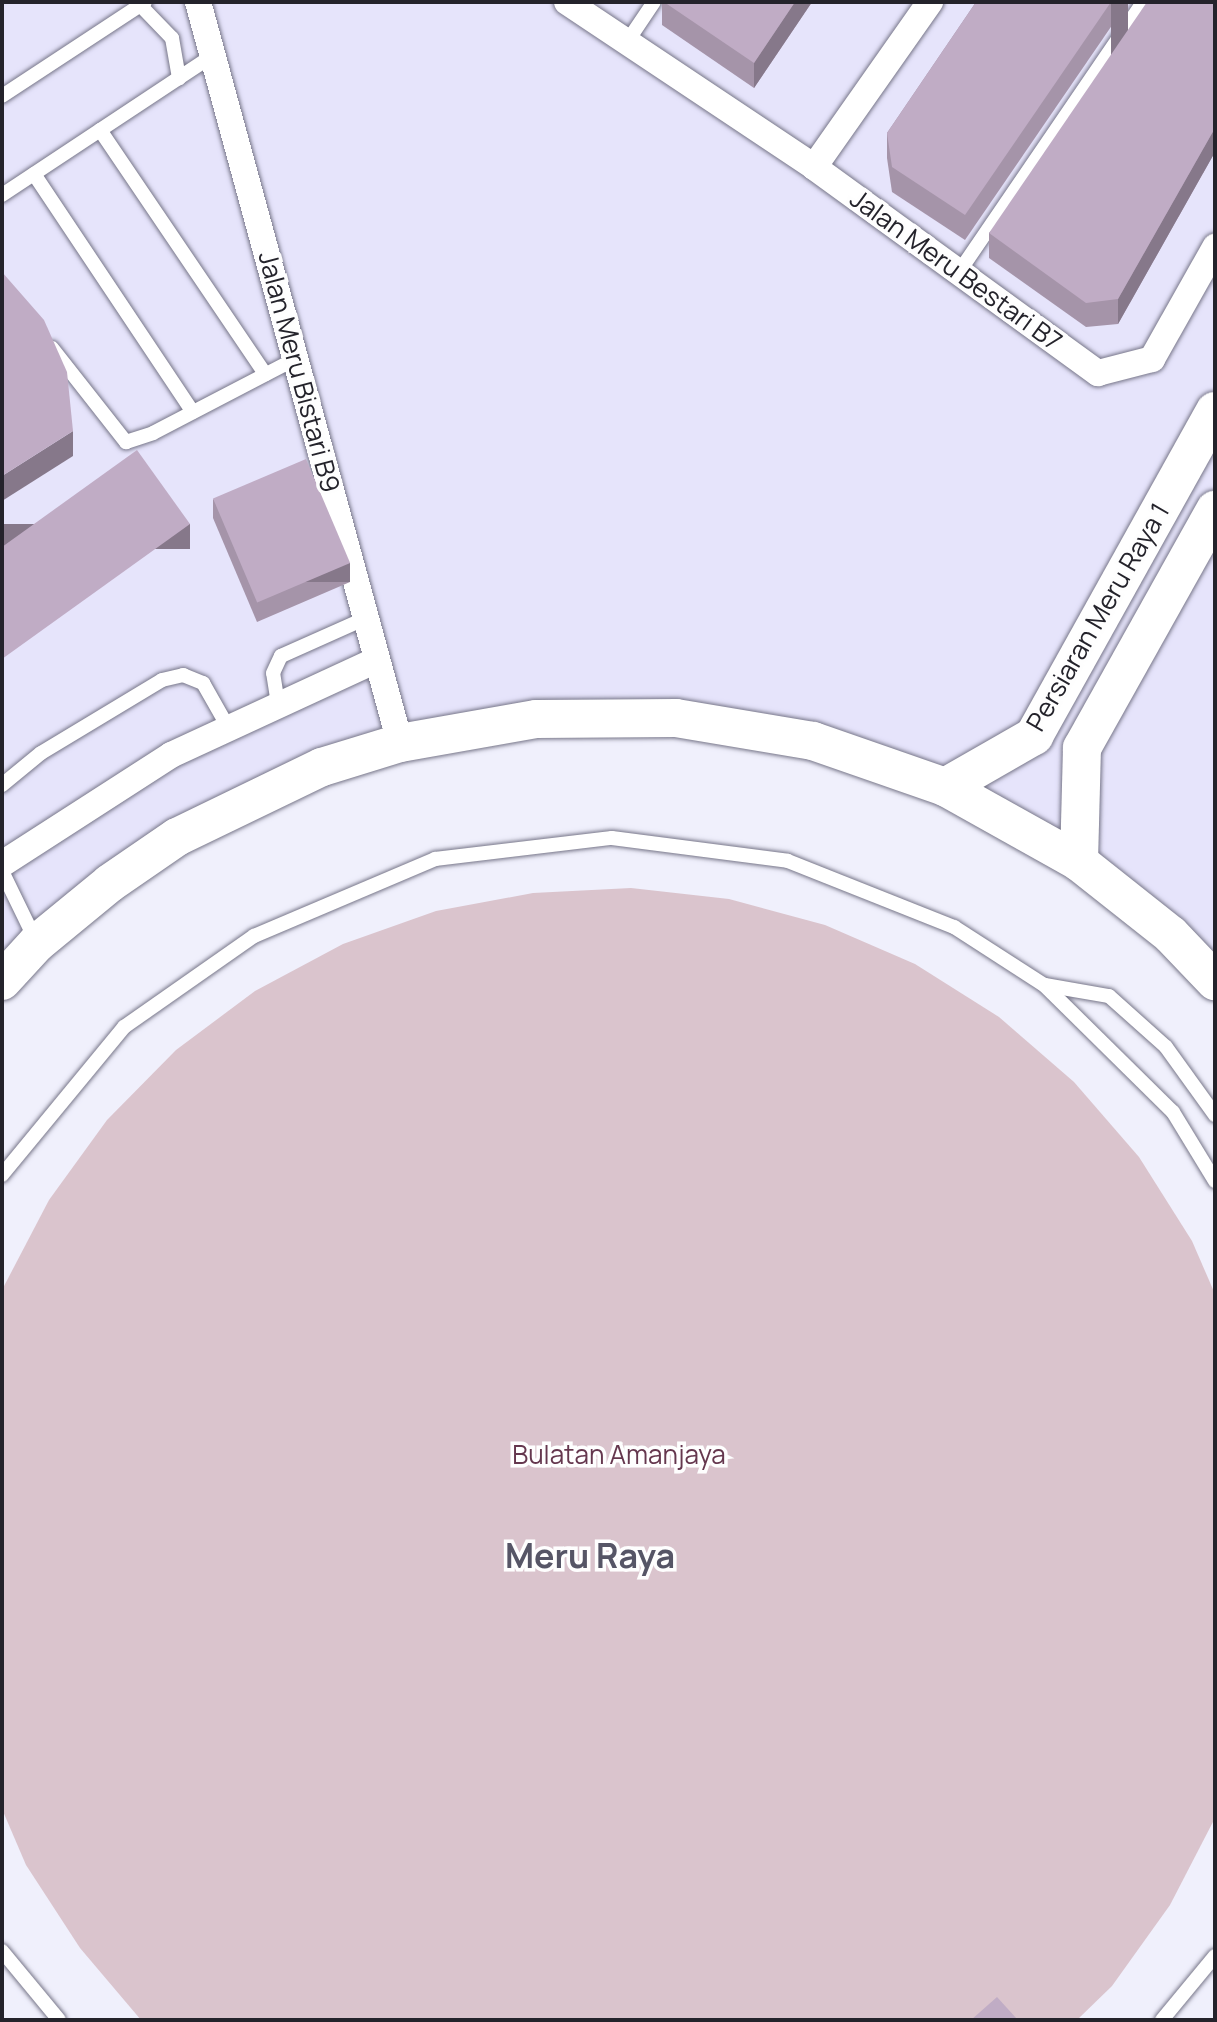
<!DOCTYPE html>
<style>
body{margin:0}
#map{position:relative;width:1217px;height:2022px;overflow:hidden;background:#f0f0fc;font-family:Manrope,sans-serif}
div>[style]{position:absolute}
.built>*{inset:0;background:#e6e4fb}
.green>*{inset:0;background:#dac4cd}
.roads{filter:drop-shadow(0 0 2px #777689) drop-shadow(0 0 2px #777689)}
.lane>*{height:14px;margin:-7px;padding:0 7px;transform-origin:7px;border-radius:7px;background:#fff}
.street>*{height:26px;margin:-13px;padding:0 13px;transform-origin:13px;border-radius:13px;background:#fff}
.secondary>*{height:38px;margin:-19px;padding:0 19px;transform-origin:19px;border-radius:19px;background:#fff}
.wall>*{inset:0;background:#a594a9}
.shaded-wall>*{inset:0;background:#86788a;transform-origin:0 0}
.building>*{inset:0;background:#c0acc5;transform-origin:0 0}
span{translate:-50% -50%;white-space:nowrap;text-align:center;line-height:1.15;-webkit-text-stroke:7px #fefefe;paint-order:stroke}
.street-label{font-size:26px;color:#24232b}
.park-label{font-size:26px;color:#65374e}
.district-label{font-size:34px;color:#565566;font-weight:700}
.frame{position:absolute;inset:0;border:4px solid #24232b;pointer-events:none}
</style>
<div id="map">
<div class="built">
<div style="clip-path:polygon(2px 2px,1215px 2px,1215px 980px,1127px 892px,898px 761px,667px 721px,451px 729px,262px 788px,2px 991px)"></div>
</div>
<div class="green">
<div style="clip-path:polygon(631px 888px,729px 899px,825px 925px,915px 964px,999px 1017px,1074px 1082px,1139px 1157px,1192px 1241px,1215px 1294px,1215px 1818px,1170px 1905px,1112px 1986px,1077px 2020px,141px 2020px,80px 1948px,26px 1865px,2px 1809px,3px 1288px,49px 1200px,107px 1120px,176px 1050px,255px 991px,343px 944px,436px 911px,533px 893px)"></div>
</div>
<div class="roads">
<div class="lane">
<div style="left:140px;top:5px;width:46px;rotate:45.9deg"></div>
<div style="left:172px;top:38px;width:41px;rotate:80.1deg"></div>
<div style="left:627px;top:42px;width:48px;rotate:-56deg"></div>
<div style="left:2px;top:96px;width:171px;rotate:-33.3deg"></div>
<div style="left:100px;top:130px;width:295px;rotate:55.9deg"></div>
<div style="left:34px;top:174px;width:286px;rotate:56.3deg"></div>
<div style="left:2px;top:195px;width:252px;rotate:-33.5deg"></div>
<div style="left:959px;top:272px;width:327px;rotate:-55.7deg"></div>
<div style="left:52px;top:348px;width:120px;rotate:51.8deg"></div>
<div style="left:126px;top:442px;width:28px;rotate:-18deg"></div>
<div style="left:153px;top:433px;width:160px;rotate:-27.5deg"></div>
<div style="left:278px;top:704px;width:31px;rotate:-99deg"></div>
<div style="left:273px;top:673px;width:19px;rotate:-65deg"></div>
<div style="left:281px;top:656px;width:93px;rotate:-24.1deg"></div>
<div style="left:2px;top:785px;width:50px;rotate:-39.4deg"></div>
<div style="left:41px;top:753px;width:141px;rotate:-31.1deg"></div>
<div style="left:162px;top:680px;width:22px;rotate:-13deg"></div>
<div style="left:183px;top:675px;width:22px;rotate:22deg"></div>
<div style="left:203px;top:683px;width:51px;rotate:60.4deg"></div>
<div style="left:2px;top:871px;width:80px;rotate:64.1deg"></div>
<div style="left:1045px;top:985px;width:65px;rotate:9.8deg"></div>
<div style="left:1109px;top:996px;width:76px;rotate:41.8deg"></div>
<div style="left:1166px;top:1047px;width:84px;rotate:54.2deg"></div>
<div style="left:2px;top:1175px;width:192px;rotate:-50.5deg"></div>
<div style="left:124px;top:1027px;width:159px;rotate:-35deg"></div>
<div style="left:254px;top:936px;width:197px;rotate:-23deg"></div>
<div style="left:435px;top:859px;width:178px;rotate:-6.8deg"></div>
<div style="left:612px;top:838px;width:177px;rotate:7.4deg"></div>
<div style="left:788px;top:861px;width:179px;rotate:21.7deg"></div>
<div style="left:954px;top:927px;width:107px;rotate:32.8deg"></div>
<div style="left:1044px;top:985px;width:181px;rotate:44.6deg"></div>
<div style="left:1173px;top:1112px;width:81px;rotate:58.7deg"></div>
<div style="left:2px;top:1951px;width:89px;rotate:50.4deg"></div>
<div style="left:1162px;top:2020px;width:83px;rotate:-50.4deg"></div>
</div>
<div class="street">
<div style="left:198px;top:2px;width:768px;rotate:74.75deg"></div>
<div style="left:567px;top:2px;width:297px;rotate:33.7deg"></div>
<div style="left:814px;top:167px;width:351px;rotate:36deg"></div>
<div style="left:1098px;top:373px;width:56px;rotate:-14.5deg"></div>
<div style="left:1152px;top:359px;width:129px;rotate:-60.6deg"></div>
<div style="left:814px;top:167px;width:202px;rotate:-54.9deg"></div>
<div style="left:2px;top:864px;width:201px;rotate:-32.8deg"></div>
<div style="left:171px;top:755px;width:227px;rotate:-24.8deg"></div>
</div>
<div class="secondary">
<div style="left:945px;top:787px;width:103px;rotate:-29.8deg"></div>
<div style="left:1034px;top:736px;width:372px;rotate:-60.9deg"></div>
<div style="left:1079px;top:862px;width:114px;rotate:-88.5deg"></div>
<div style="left:1082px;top:748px;width:273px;rotate:-60.8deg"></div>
<div style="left:2px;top:981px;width:52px;rotate:-47.4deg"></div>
<div style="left:37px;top:943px;width:94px;rotate:-39.4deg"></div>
<div style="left:110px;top:883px;width:81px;rotate:-34.5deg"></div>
<div style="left:177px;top:837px;width:161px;rotate:-25.8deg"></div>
<div style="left:322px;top:767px;width:82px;rotate:-17.1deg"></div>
<div style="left:400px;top:743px;width:138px;rotate:-10deg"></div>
<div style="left:536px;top:719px;width:140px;rotate:-0.4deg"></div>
<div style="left:676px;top:718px;width:139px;rotate:9.5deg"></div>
<div style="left:813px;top:741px;width:140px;rotate:19.2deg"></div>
<div style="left:945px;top:787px;width:154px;rotate:29.2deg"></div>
<div style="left:1079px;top:862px;width:117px;rotate:38.4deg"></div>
<div style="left:1171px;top:935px;width:64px;rotate:46.3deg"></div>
</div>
</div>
<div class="wall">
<div style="clip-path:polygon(662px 2px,812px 2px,754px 88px,662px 25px)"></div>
<div style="clip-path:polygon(976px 2px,1128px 2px,965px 240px,892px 192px,887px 158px,887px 133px)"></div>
<div style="clip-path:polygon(1215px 2px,1215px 152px,1118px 324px,1086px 327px,989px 258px,989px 233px)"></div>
<div style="clip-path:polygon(213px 499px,350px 582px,257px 622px,213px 518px)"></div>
</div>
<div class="shaded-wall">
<div style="clip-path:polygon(795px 2px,812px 2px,754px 88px,754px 63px)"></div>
<div style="left:1111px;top:2px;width:17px;height:258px"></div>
<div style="clip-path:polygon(1215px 128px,1215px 152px,1118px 324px,1118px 299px)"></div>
<div style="clip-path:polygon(73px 431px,73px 456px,2px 501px,2px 476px)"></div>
<div style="left:190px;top:524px;width:25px;height:231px;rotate:90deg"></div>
<div style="left:350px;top:563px;width:19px;height:101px;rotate:90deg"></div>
</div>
<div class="building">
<div style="clip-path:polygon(664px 2px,795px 2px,754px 63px)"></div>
<div style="clip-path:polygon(976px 2px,1111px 2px,965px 215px,892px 167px,887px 133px)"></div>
<div style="clip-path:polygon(1147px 2px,1215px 2px,1215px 128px,1118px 299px,1086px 303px,989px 233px)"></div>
<div style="clip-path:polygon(2px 272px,44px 320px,67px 372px,73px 431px,2px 476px)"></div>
<div style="clip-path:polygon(137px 450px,190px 524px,2px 659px,2px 547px)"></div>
<div style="left:306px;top:459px;width:113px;height:101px;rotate:67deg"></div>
<div style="clip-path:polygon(997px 1997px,1017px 2019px,1016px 2020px,971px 2020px)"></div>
</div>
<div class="street-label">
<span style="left:956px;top:270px;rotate:36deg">Jalan Meru Bestari B7</span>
<span style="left:299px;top:372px;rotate:75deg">Jalan Meru Bistari B9</span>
<span style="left:1098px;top:617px;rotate:-60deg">Persiaran Meru Raya 1</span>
</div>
<div class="park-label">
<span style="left:619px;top:1455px">Bulatan Amanjaya</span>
</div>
<div class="district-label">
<span style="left:590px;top:1556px">Meru Raya</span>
</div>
<div class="frame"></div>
</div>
